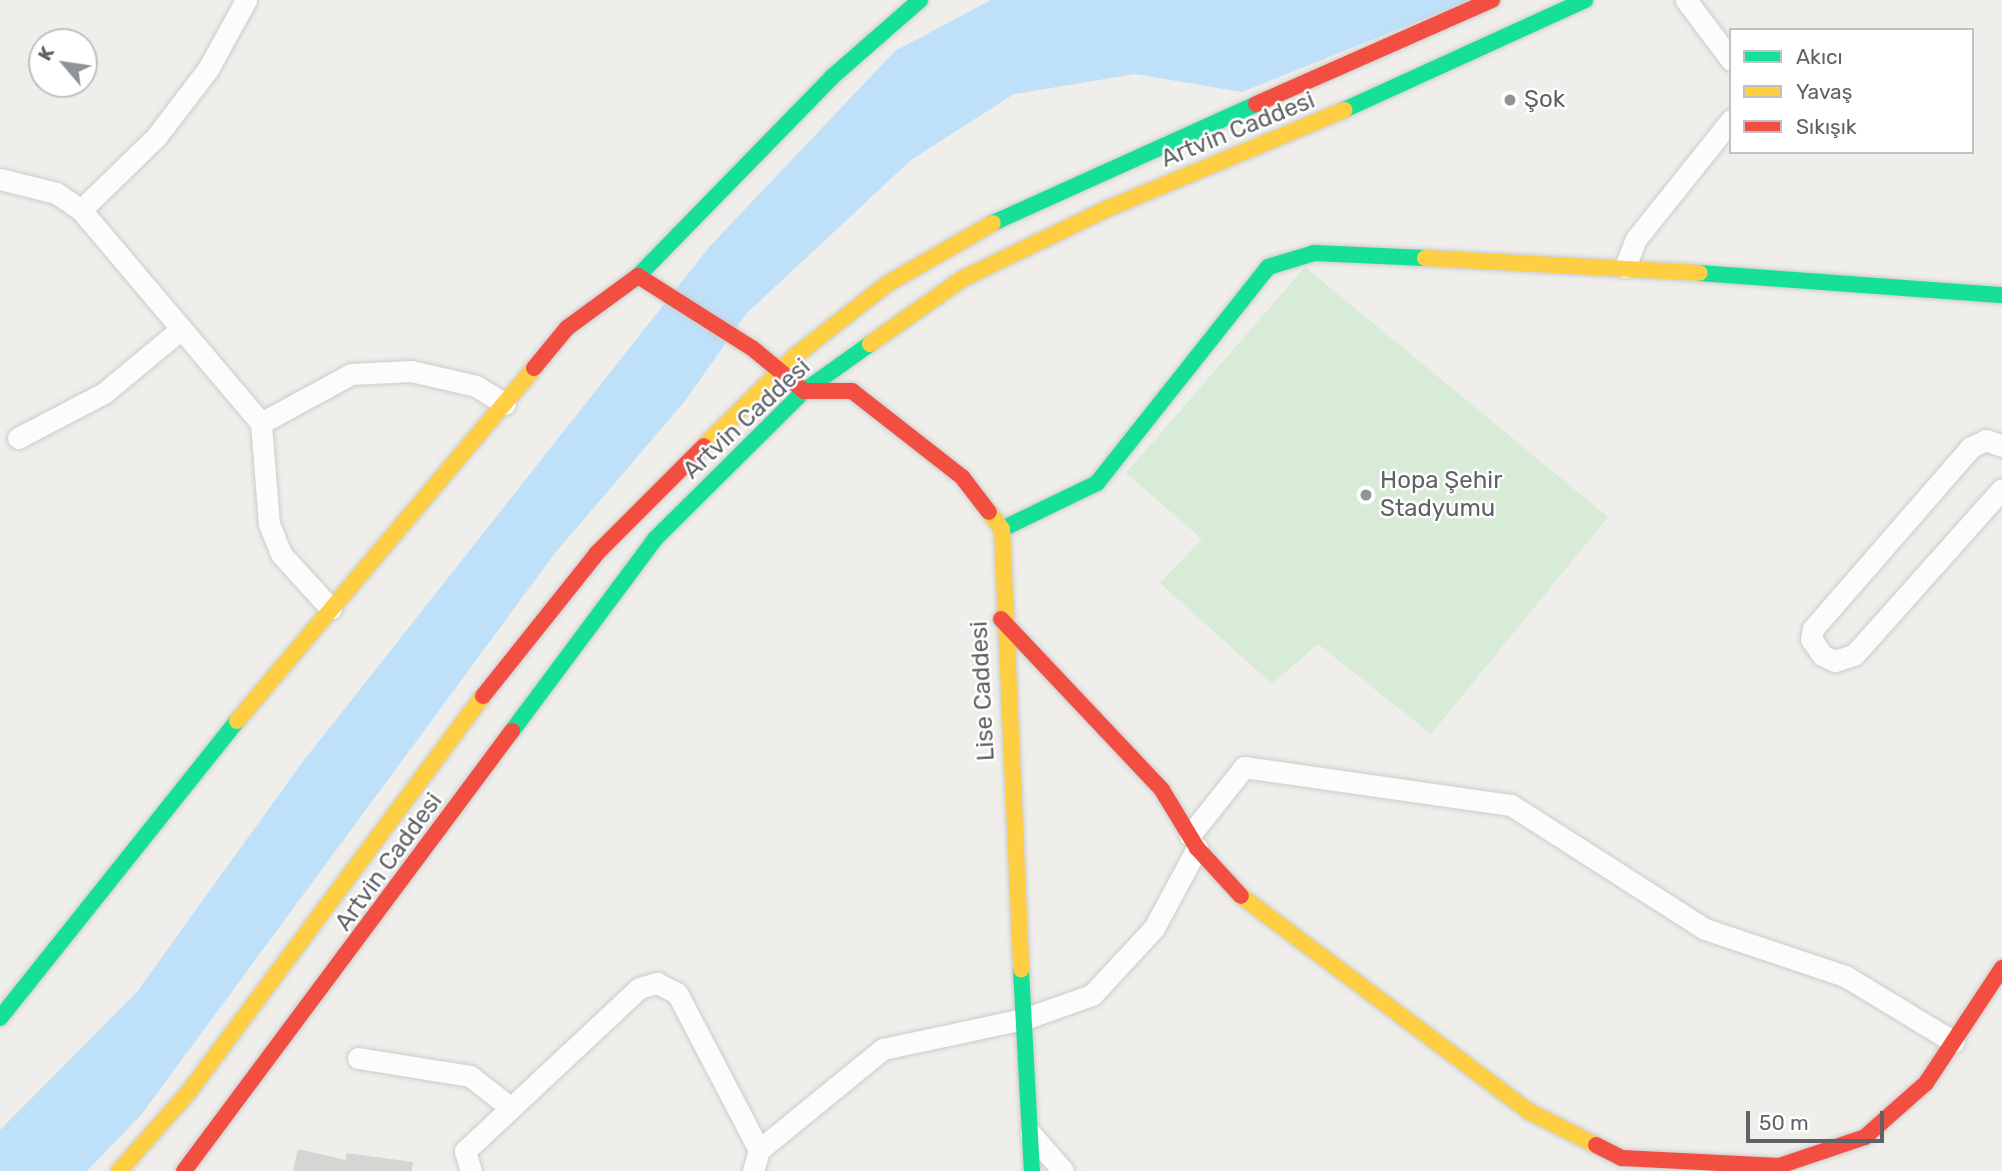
<!DOCTYPE html>
<meta charset="utf-8">
<style>
body{margin:0}
#map{position:relative;width:2002px;height:1171px;overflow:hidden;background:#efeeea;font-family:Rubik,sans-serif}
div>[style]{position:absolute}
.green>*{inset:0;background:#d8ebd6}
.water>*{inset:0;background:#bfe0f9}
.building>*{inset:0;background:#d6d5d3}
.roads{filter:drop-shadow(0 0 2px #cbcccc) drop-shadow(0 0 2px #cbcccc)}
.street>*{height:21px;margin:-10.5px;padding:0 10.5px;transform-origin:10.5px;border-radius:10.5px;background:#fdfcfc}
.fast>*{height:16px;margin:-8px;padding:0 8px;transform-origin:8px;border-radius:8px;background:#16e098}
.slow>*{height:16px;margin:-8px;padding:0 8px;transform-origin:8px;border-radius:8px;background:#ffcf43}
.jam>*{height:16px;margin:-8px;padding:0 8px;transform-origin:8px;border-radius:8px;background:#f24e42}
.dots>*{width:19px;height:19px;translate:-50% -50%;box-sizing:border-box;border:4px solid #fff;border-radius:50%}
span{translate:-50% -50%;white-space:nowrap;text-align:center;line-height:1.15;-webkit-text-stroke:5px #fff;paint-order:stroke}
.poi-label{font-size:24px;color:#5f6368}
.left{translate:0 -50%;text-align:left}
.street-label{font-size:24px;color:#5f6368}
.legend{position:absolute;left:1729px;top:28px;width:245px;height:126px;box-sizing:border-box;background:#fff;border:2px solid #bfc1c3;margin:0;padding:9px 12px;list-style:none;font-size:21px;color:#5f6368}
.legend li{display:flex;align-items:center;gap:14px;height:35px}
.legend b{width:35px;border:2px solid #bfc1c3}
.north{position:absolute;left:28px;top:28px;width:70px;height:70px;box-sizing:border-box;background:#fff;border:2px solid #bfc1c3;border-radius:50%;rotate:299deg;font-size:19px;font-weight:700;line-height:28px;text-align:center;color:#5f6368}
.north::after{content:'';display:block;margin:auto;width:24px;height:32px;background:#919496;clip-path:polygon(50% 0,100% 100%,50% 72%,0 100%)}
.scale{position:absolute;left:1746px;top:1111px;width:138px;height:32px;box-sizing:border-box;border:4px solid #5f6368;border-top:0;padding-left:9px;font-size:21px;line-height:24px;white-space:nowrap;color:#5f6368;-webkit-text-stroke:5px #fff;paint-order:stroke}
</style>
<div id="map">
<div class="green">
<div style="clip-path:polygon(1305px 267px,1608px 517px,1431px 734px,1318px 644px,1272px 684px,1160px 583px,1202px 539px,1126px 473px)"></div>
</div>
<div class="water">
<div style="clip-path:polygon(991px 0,1471px 0,1242px 92px,1135px 74px,1014px 94px,911px 160px,747px 313px,684px 402px,555px 553px,141px 1115px,87px 1171px,0 1171px,0 1130px,136px 993px,301px 764px,710px 246px,895px 51px)"></div>
</div>
<div class="building">
<div style="clip-path:polygon(298px 1149px,346px 1160px,346px 1153px,413px 1162px,412px 1171px,293px 1171px)"></div>
</div>
<div class="roads">
<div class="street">
<div style="left:246px;top:0;width:79px;rotate:118.8deg"></div>
<div style="left:208px;top:69px;width:86px;rotate:127.4deg"></div>
<div style="left:156px;top:137px;width:105px;rotate:135.8deg"></div>
<div style="left:81px;top:210px;width:279px;rotate:49.8deg"></div>
<div style="left:261px;top:423px;width:101px;rotate:85.5deg"></div>
<div style="left:269px;top:524px;width:32px;rotate:68deg"></div>
<div style="left:281px;top:554px;width:74px;rotate:47.7deg"></div>
<div style="left:1686px;top:0;width:75px;rotate:53.1deg"></div>
<div style="left:0;top:179px;width:58px;rotate:14deg"></div>
<div style="left:56px;top:193px;width:30px;rotate:34deg"></div>
<div style="left:1625px;top:267px;width:30px;rotate:-69deg"></div>
<div style="left:1636px;top:239px;width:152px;rotate:-51.4deg"></div>
<div style="left:261px;top:423px;width:102px;rotate:-28.6deg"></div>
<div style="left:351px;top:374px;width:60px;rotate:-2.9deg"></div>
<div style="left:411px;top:371px;width:67px;rotate:13deg"></div>
<div style="left:476px;top:386px;width:34px;rotate:32deg"></div>
<div style="left:18px;top:438px;width:97px;rotate:-27.6deg"></div>
<div style="left:104px;top:393px;width:100px;rotate:-39.7deg"></div>
<div style="left:2002px;top:446px;width:17px;rotate:-159deg"></div>
<div style="left:1986px;top:440px;width:17px;rotate:155deg"></div>
<div style="left:1971px;top:447px;width:241px;rotate:131deg"></div>
<div style="left:1813px;top:629px;width:10px;rotate:101deg"></div>
<div style="left:1811px;top:639px;width:19px;rotate:55deg"></div>
<div style="left:1822px;top:655px;width:14px;rotate:25deg"></div>
<div style="left:1835px;top:661px;width:20px;rotate:-18deg"></div>
<div style="left:1854px;top:655px;width:222px;rotate:-48.3deg"></div>
<div style="left:1190px;top:835px;width:87px;rotate:-51.5deg"></div>
<div style="left:1244px;top:767px;width:270px;rotate:8.1deg"></div>
<div style="left:1511px;top:805px;width:230px;rotate:32.6deg"></div>
<div style="left:1705px;top:929px;width:148px;rotate:18.6deg"></div>
<div style="left:1845px;top:976px;width:127px;rotate:31.2deg"></div>
<div style="left:358px;top:1058px;width:113px;rotate:9.1deg"></div>
<div style="left:470px;top:1076px;width:52px;rotate:38deg"></div>
<div style="left:1031px;top:1134px;width:49px;rotate:49.1deg"></div>
<div style="left:471px;top:1171px;width:21px;rotate:-107deg"></div>
<div style="left:465px;top:1151px;width:238px;rotate:-43.1deg"></div>
<div style="left:639px;top:988px;width:19px;rotate:-16deg"></div>
<div style="left:657px;top:983px;width:22px;rotate:27deg"></div>
<div style="left:677px;top:993px;width:177px;rotate:62.4deg"></div>
<div style="left:753px;top:1171px;width:22px;rotate:-74deg"></div>
<div style="left:759px;top:1150px;width:160px;rotate:-39.2deg"></div>
<div style="left:883px;top:1049px;width:147px;rotate:-12.1deg"></div>
<div style="left:1027px;top:1018px;width:69px;rotate:-19.5deg"></div>
<div style="left:1092px;top:995px;width:91px;rotate:-47.2deg"></div>
<div style="left:1154px;top:928px;width:91px;rotate:-61.7deg"></div>
</div>
<div class="fast">
<div style="left:1344px;top:110px;width:265px;rotate:-24.5deg"></div>
<div style="left:993px;top:223px;width:289px;rotate:-24.3deg"></div>
<div style="left:1700px;top:273px;width:303px;rotate:4.2deg"></div>
<div style="left:638px;top:276px;width:278px;rotate:-45.7deg"></div>
<div style="left:832px;top:77px;width:117px;rotate:-41.2deg"></div>
<div style="left:1002px;top:529px;width:106px;rotate:-25.8deg"></div>
<div style="left:1097px;top:483px;width:275px;rotate:-51.6deg"></div>
<div style="left:1268px;top:267px;width:48px;rotate:-16.9deg"></div>
<div style="left:1314px;top:253px;width:111px;rotate:2.6deg"></div>
<div style="left:512px;top:731px;width:239px;rotate:-53.3deg"></div>
<div style="left:655px;top:539px;width:210px;rotate:-44.8deg"></div>
<div style="left:804px;top:391px;width:81px;rotate:-35.5deg"></div>
<div style="left:1021px;top:970px;width:201px;rotate:86.9deg"></div>
<div style="left:0;top:1018px;width:380px;rotate:-51.4deg"></div>
</div>
<div class="slow">
<div style="left:1425px;top:258px;width:275px;rotate:3.1deg"></div>
<div style="left:870px;top:344px;width:113px;rotate:-35.2deg"></div>
<div style="left:962px;top:279px;width:163px;rotate:-25.8deg"></div>
<div style="left:1109px;top:208px;width:255px;rotate:-22.6deg"></div>
<div style="left:704px;top:446px;width:128px;rotate:-44.7deg"></div>
<div style="left:795px;top:356px;width:117px;rotate:-38deg"></div>
<div style="left:887px;top:284px;width:122px;rotate:-29.9deg"></div>
<div style="left:989px;top:512px;width:21px;rotate:53deg"></div>
<div style="left:1002px;top:529px;width:441px;rotate:87.5deg"></div>
<div style="left:237px;top:721px;width:461px;rotate:-49.9deg"></div>
<div style="left:1241px;top:896px;width:359px;rotate:36.8deg"></div>
<div style="left:1528px;top:1111px;width:76px;rotate:26.6deg"></div>
<div style="left:119px;top:1171px;width:104px;rotate:-48.5deg"></div>
<div style="left:188px;top:1093px;width:495px;rotate:-53.4deg"></div>
</div>
<div class="jam">
<div style="left:1256px;top:104px;width:258px;rotate:-23.8deg"></div>
<div style="left:534px;top:368px;width:52px;rotate:-50.5deg"></div>
<div style="left:567px;top:328px;width:88px;rotate:-36.2deg"></div>
<div style="left:638px;top:276px;width:135px;rotate:32.3deg"></div>
<div style="left:752px;top:348px;width:67px;rotate:39.6deg"></div>
<div style="left:804px;top:391px;width:48px"></div>
<div style="left:852px;top:391px;width:140px;rotate:38deg"></div>
<div style="left:962px;top:477px;width:44px;rotate:52.4deg"></div>
<div style="left:1001px;top:619px;width:235px;rotate:46.7deg"></div>
<div style="left:1162px;top:790px;width:68px;rotate:58.9deg"></div>
<div style="left:1197px;top:848px;width:65px;rotate:47.5deg"></div>
<div style="left:483px;top:696px;width:183px;rotate:-51.4deg"></div>
<div style="left:597px;top:553px;width:151px;rotate:-45deg"></div>
<div style="left:1596px;top:1145px;width:29px;rotate:27deg"></div>
<div style="left:1622px;top:1158px;width:157px;rotate:2.9deg"></div>
<div style="left:1779px;top:1166px;width:91px;rotate:-18.6deg"></div>
<div style="left:1865px;top:1137px;width:81px;rotate:-41.5deg"></div>
<div style="left:1926px;top:1083px;width:138px;rotate:-56.5deg"></div>
<div style="left:184px;top:1171px;width:549px;rotate:-53.3deg"></div>
</div>
</div>
<div class="dots">
<div style="left:1510px;top:100px;background:#919496"></div>
<div style="left:1366px;top:495px;background:#919496"></div>
</div>
<div class="poi-label">
<span class="left" style="left:1524px;top:100px">Şok</span>
<span class="left" style="left:1380px;top:495px">Hopa Şehir<br>Stadyumu</span>
</div>
<div class="street-label">
<span style="left:1238px;top:130px;rotate:-22deg">Artvin Caddesi</span>
<span style="left:747px;top:419px;rotate:-43deg">Artvin Caddesi</span>
<span style="left:983px;top:691px;rotate:-93deg">Lise Caddesi</span>
<span style="left:389px;top:862px;rotate:-54deg">Artvin Caddesi</span>
</div>
<ul class="legend">
<li><b style="height:9px;background:#16e098"></b>Akıcı</li>
<li><b style="height:9px;background:#ffcf43"></b>Yavaş</li>
<li><b style="height:9px;background:#f24e42"></b>Sıkışık</li>
</ul>
<div class="north">K</div>
<div class="scale">50 m</div>
</div>
